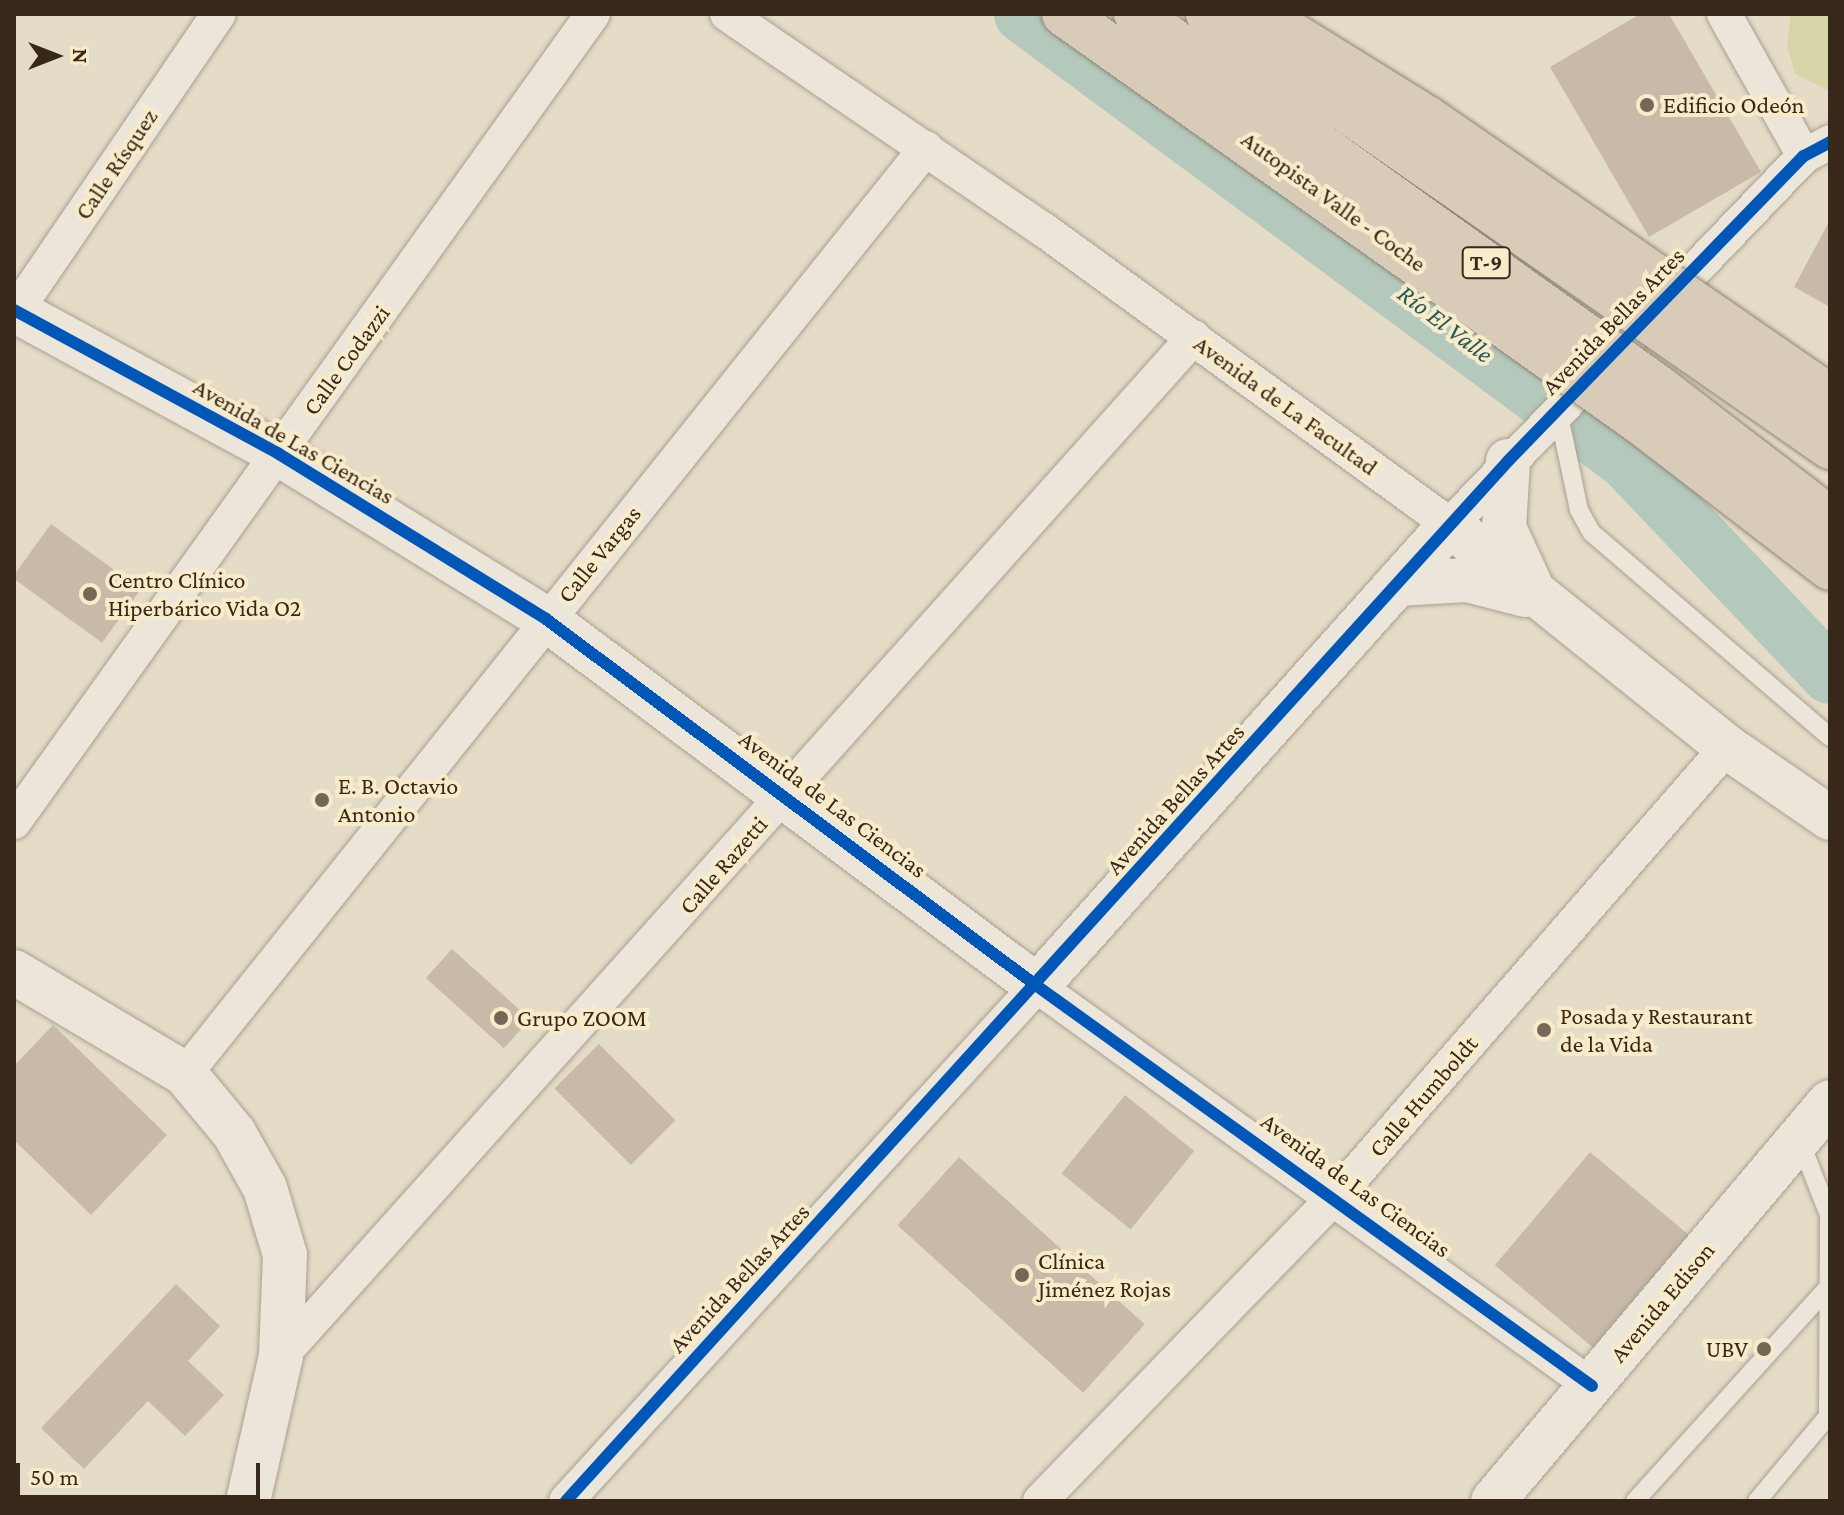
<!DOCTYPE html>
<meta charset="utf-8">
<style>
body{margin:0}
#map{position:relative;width:1844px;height:1515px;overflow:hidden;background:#e4dcc7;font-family:"Crimson Pro",serif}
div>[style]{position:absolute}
.green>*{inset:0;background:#d5d5a8}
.river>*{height:58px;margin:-29px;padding:0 29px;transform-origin:29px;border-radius:29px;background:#b4c9bc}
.building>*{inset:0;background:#c8b9a8;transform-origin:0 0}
.roads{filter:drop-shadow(0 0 2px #a9a091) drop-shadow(0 0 2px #a9a091)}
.service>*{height:18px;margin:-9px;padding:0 9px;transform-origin:9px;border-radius:9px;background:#ece6da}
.minor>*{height:34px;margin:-17px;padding:0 17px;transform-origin:17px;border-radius:17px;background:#ece6da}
.tertiary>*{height:44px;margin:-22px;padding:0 22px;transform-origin:22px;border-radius:22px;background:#ece6da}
.bridges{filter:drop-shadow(0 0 2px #8e8678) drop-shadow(0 0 2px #8e8678)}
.motorway-bridge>*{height:44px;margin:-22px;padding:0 22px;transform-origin:22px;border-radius:22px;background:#d8cbb8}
.cycleway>*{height:12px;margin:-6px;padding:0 6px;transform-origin:6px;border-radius:6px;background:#0057b8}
.dots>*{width:22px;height:22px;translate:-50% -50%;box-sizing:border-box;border:4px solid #f8ebca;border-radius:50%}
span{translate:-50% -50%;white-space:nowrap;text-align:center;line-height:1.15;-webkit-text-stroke:8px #f8ebca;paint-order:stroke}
.shield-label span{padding:2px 6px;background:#f8ebca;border:2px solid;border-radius:6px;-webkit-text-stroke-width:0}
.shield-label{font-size:22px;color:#37281a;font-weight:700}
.poi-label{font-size:24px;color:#37281a}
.left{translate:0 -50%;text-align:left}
.right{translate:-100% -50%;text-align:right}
.street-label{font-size:24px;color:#37281a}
.water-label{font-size:26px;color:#275855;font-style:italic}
.frame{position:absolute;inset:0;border:16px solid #37281a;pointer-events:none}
.north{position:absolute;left:16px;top:16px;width:80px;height:80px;-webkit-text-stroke:6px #f8ebca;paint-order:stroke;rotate:90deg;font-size:22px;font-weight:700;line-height:32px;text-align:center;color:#37281a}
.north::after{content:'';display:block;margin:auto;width:28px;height:36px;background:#37281a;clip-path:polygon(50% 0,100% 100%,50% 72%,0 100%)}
.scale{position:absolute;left:16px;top:1463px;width:244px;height:36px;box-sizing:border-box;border:4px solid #37281a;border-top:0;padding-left:10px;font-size:24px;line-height:28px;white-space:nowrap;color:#37281a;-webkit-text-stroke:6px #f8ebca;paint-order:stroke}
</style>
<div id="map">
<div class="green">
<div style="clip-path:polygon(1791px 14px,1830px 14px,1830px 91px,1795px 74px,1787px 45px)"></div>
</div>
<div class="river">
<div style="left:1023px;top:14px;width:751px;rotate:36.5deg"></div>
<div style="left:1627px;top:461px;width:295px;rotate:46.5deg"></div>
</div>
<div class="building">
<div style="clip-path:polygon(1640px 14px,1669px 14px,1761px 172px,1649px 237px,1550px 67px)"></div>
<div style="clip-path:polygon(1830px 220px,1830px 307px,1794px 287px)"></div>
<div style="left:51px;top:524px;width:111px;height:66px;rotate:36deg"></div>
<div style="left:452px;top:949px;width:105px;height:39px;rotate:42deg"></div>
<div style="clip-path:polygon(53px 1025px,167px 1135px,91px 1215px,14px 1140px,14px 1066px)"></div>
<div style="left:599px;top:1044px;width:108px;height:63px;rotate:45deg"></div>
<div style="left:1125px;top:1095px;width:89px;height:101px;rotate:39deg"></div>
<div style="left:1590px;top:1152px;width:133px;height:148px;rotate:40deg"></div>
<div style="left:959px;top:1157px;width:250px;height:92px;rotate:42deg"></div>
<div style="clip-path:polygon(176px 1284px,220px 1326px,188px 1361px,224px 1395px,185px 1436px,148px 1401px,84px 1469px,41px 1428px)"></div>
</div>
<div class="roads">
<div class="service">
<div style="left:1558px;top:411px;width:101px;rotate:78deg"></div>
<div style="left:1579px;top:510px;width:26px;rotate:61deg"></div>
<div style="left:1592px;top:533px;width:313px;rotate:40.6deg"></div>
<div style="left:1635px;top:1501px;width:290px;rotate:-47.9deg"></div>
<div style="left:1757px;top:1501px;width:111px;rotate:-50.1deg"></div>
<div style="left:1828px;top:1416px;width:201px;rotate:-89.7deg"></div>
<div style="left:1829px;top:1215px;width:79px;rotate:-111.4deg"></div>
</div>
<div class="minor">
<div style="left:727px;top:14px;width:384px;rotate:34.3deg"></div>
<div style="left:1044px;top:230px;width:502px;rotate:36deg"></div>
<div style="left:1450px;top:525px;width:511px;rotate:-46.19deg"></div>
<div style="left:1804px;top:156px;width:30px;rotate:-28deg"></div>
<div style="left:1724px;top:14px;width:163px;rotate:60.6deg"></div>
<div style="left:14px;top:314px;width:363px;rotate:-55.7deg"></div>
<div style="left:14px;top:822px;width:994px;rotate:-54.38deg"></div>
<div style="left:185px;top:1074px;width:1186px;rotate:-51.33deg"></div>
<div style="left:281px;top:1356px;width:1368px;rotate:-48.14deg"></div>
<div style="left:566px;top:1501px;width:698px;rotate:-47.56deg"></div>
<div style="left:1037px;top:986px;width:684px;rotate:35.78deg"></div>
<div style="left:1040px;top:1501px;width:425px;rotate:-45.9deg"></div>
<div style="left:1336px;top:1196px;width:595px;rotate:-48.95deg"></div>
</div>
<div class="tertiary">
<div style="left:14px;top:310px;width:302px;rotate:28.5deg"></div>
<div style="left:279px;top:454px;width:314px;rotate:31.7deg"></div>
<div style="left:546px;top:619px;width:613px;rotate:36.78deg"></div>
<div style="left:1037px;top:986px;width:619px;rotate:-48.14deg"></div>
<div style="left:1450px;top:525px;width:355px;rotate:38.7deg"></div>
<div style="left:1727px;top:747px;width:125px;rotate:34.6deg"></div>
<div style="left:1508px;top:461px;width:67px;rotate:93.4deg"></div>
<div style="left:1504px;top:528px;width:62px;rotate:65.1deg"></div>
<div style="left:1397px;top:584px;width:70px;rotate:-3.3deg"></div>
<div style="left:1467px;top:580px;width:60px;rotate:14.5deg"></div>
<div style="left:14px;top:972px;width:199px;rotate:30.8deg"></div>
<div style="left:185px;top:1074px;width:77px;rotate:50.3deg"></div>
<div style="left:234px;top:1133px;width:63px;rotate:60.6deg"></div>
<div style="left:265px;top:1188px;width:70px;rotate:73.4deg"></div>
<div style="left:285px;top:1255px;width:101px;rotate:92.3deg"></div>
<div style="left:281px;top:1356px;width:149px;rotate:102.8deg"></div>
<div style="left:1493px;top:1501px;width:522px;rotate:-49.82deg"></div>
</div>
</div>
<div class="bridges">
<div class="motorway-bridge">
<div style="left:1064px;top:14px;width:709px;rotate:35.3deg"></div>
<div style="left:1643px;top:424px;width:236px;rotate:37.6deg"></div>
<div style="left:1136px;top:14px;width:643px;rotate:35.57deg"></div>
<div style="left:1659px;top:388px;width:215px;rotate:37.5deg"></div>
<div style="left:1208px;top:14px;width:758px;rotate:34.84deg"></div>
<div style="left:1259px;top:14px;width:198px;rotate:31.8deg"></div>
<div style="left:1427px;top:118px;width:490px;rotate:34.7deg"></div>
</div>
</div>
<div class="cycleway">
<div style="left:14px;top:310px;width:302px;rotate:28.5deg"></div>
<div style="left:279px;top:454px;width:314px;rotate:31.7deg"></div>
<div style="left:546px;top:619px;width:613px;rotate:36.78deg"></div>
<div style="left:1037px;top:986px;width:684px;rotate:35.78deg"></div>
<div style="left:566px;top:1501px;width:1403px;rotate:-47.83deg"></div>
<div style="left:1508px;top:461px;width:425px;rotate:-45.9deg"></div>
<div style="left:1804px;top:156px;width:30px;rotate:-28deg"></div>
</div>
<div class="dots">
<div style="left:1647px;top:105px;background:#746757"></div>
<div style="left:90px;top:594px;background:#746757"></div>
<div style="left:322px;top:800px;background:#746757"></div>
<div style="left:501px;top:1018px;background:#746757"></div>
<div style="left:1544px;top:1030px;background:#746757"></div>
<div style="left:1022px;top:1275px;background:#746757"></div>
<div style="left:1764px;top:1349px;background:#746757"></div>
</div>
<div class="shield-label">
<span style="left:1486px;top:263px">T-9</span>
</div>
<div class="poi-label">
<span class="left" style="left:1663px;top:105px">Edificio Odeón</span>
<span class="left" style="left:108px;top:594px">Centro Clínico<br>Hiperbárico Vida O2</span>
<span class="left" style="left:338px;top:800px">E. B. Octavio<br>Antonio</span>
<span class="left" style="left:1560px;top:1030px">Posada y Restaurant<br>de la Vida</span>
<span class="left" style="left:517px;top:1018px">Grupo ZOOM</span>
<span class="left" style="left:1038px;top:1275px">Clínica<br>Jiménez Rojas</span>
<span class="right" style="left:1748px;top:1349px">UBV</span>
</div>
<div class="street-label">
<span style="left:116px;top:164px;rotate:-56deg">Calle Rísquez</span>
<span style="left:1334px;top:201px;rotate:36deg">Autopista Valle - Coche</span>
<span style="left:1613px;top:321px;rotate:-46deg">Avenida Bellas Artes</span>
<span style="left:346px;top:360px;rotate:-54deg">Calle Codazzi</span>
<span style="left:1286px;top:405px;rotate:36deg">Avenida de La Facultad</span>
<span style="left:294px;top:441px;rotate:30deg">Avenida de Las Ciencias</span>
<span style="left:599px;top:554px;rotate:-51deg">Calle Vargas</span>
<span style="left:1175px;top:799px;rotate:-48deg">Avenida Bellas Artes</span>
<span style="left:833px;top:804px;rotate:37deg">Avenida de Las Ciencias</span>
<span style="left:723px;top:865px;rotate:-49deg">Calle Razetti</span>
<span style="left:1423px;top:1096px;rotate:-49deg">Calle Humboldt</span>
<span style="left:1356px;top:1185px;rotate:36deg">Avenida de Las Ciencias</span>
<span style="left:739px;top:1278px;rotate:-47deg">Avenida Bellas Artes</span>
<span style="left:1662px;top:1302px;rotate:-50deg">Avenida Edison</span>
</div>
<div class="water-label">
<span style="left:1445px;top:324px;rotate:37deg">Río El Valle</span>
</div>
<div class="frame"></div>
<div class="north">N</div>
<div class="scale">50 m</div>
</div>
